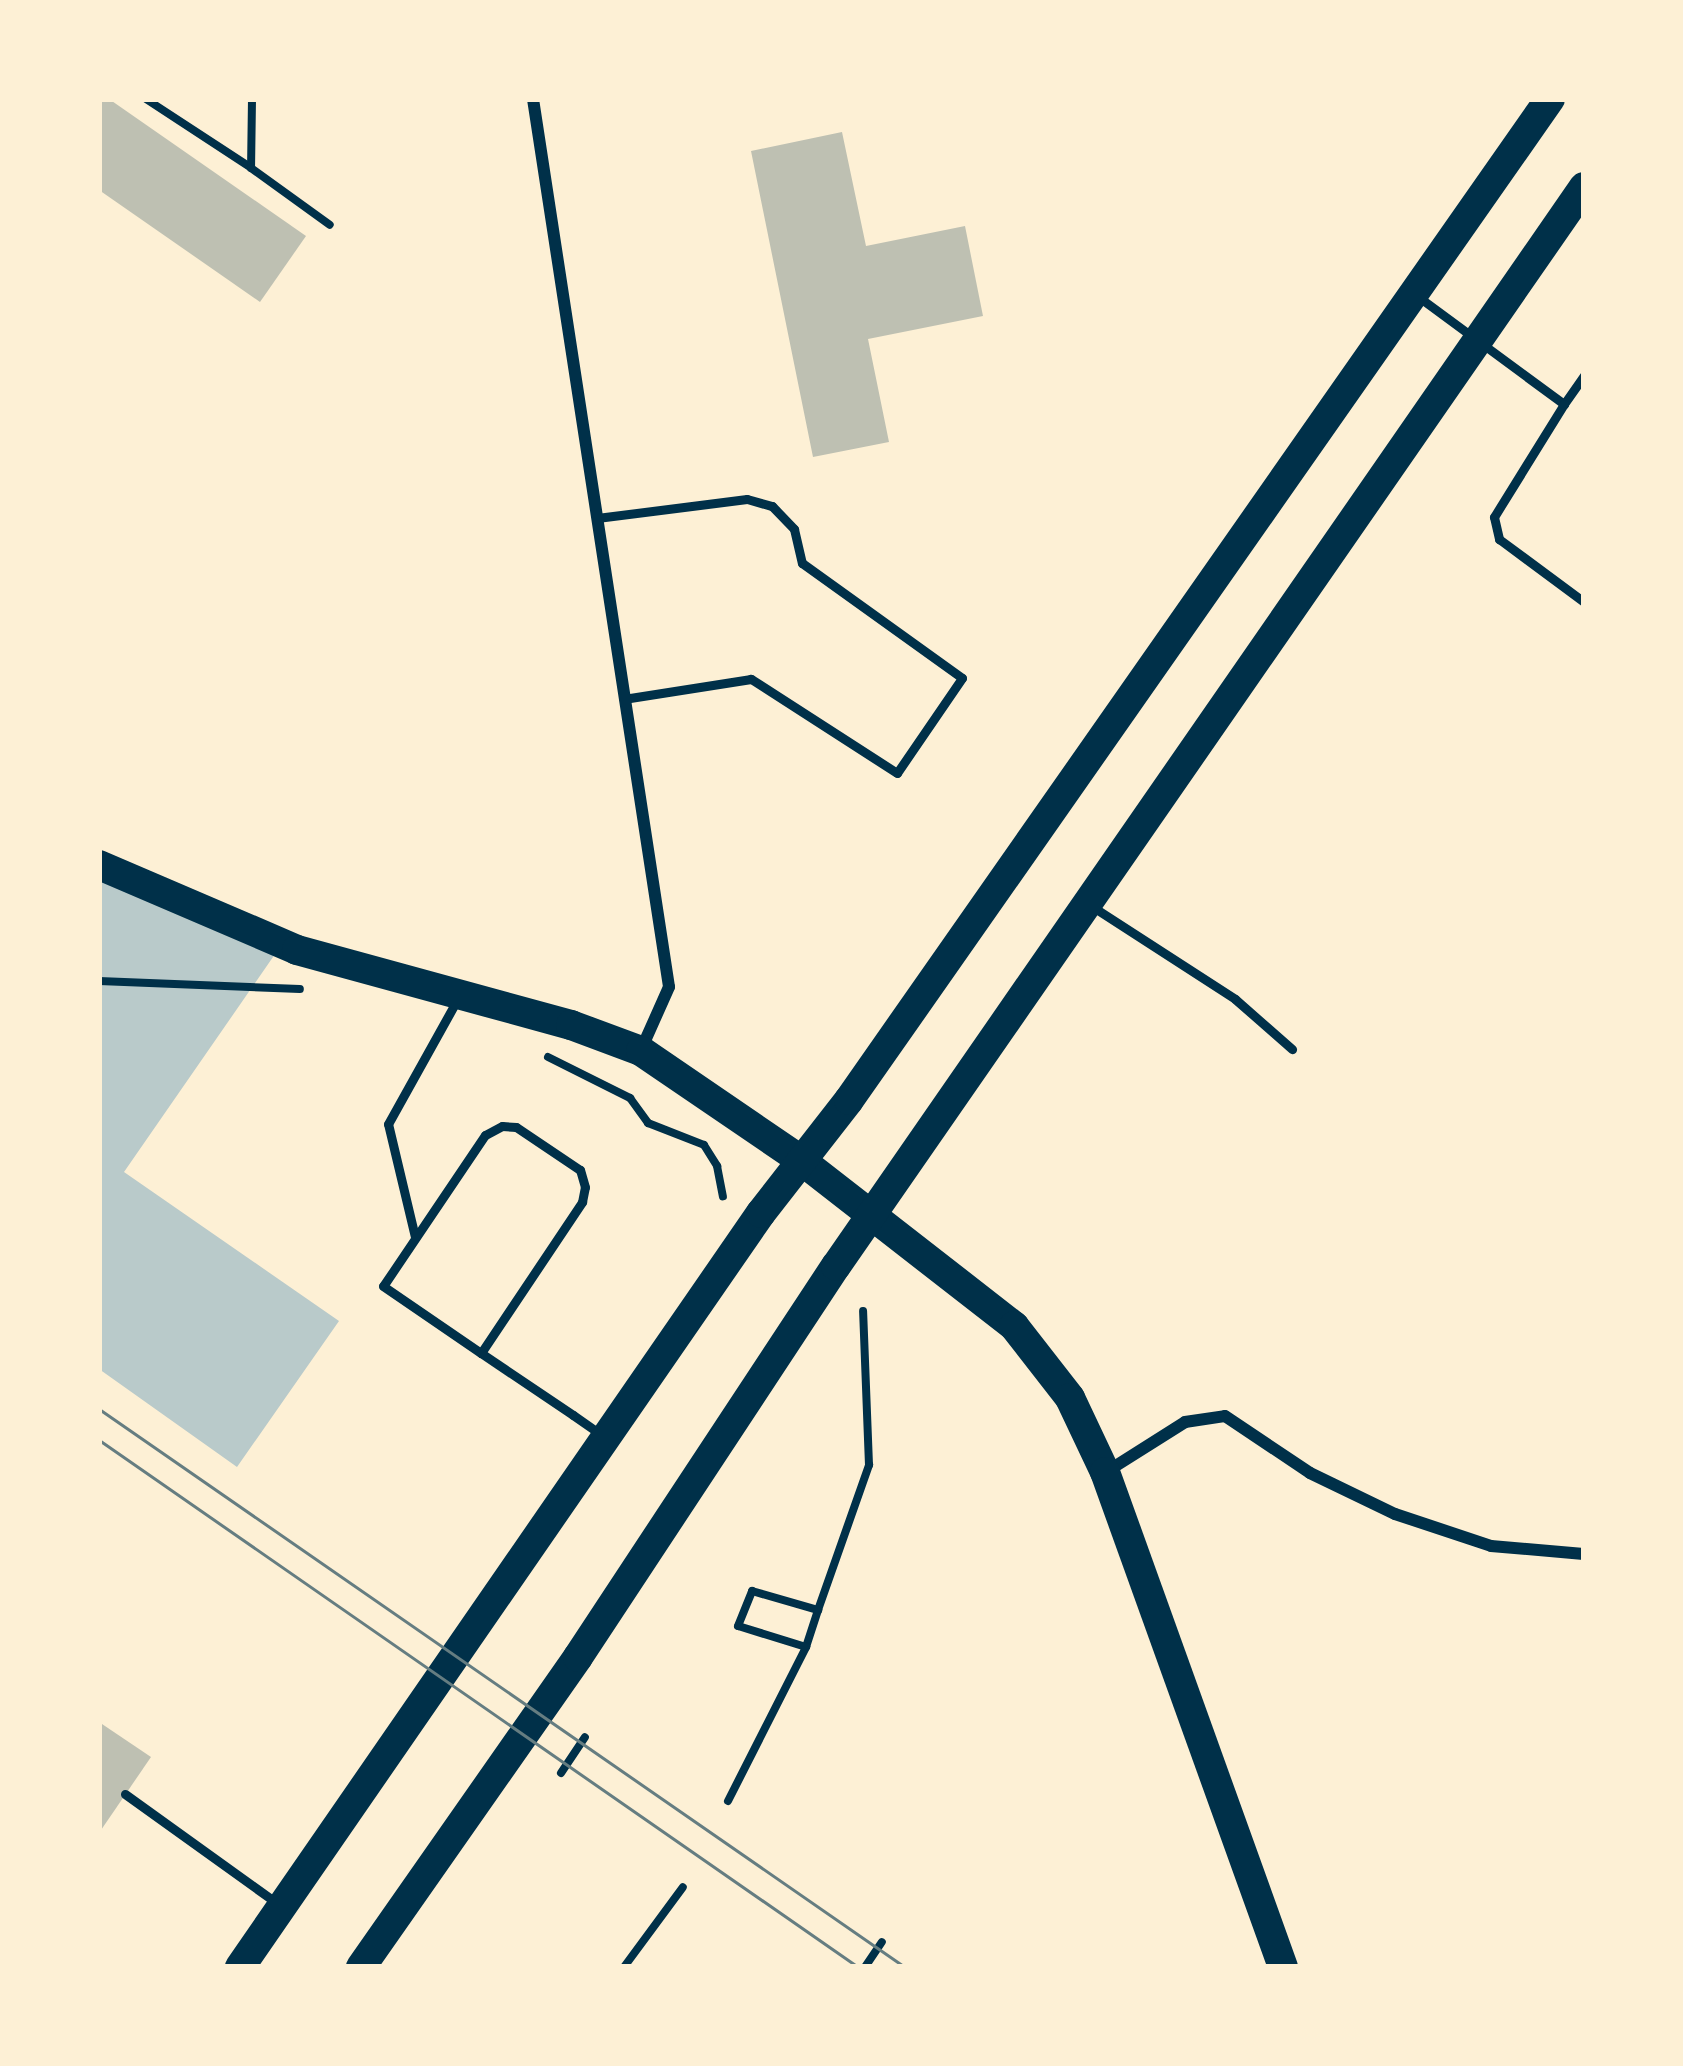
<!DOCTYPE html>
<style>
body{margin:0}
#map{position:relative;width:1683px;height:2066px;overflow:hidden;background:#fdf0d5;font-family:Arial,sans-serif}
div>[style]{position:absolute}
.green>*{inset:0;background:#b9caca}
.building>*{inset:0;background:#bec0b2}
.path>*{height:8px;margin:-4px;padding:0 4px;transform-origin:4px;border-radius:4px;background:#003049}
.service>*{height:9px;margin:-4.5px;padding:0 4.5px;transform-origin:4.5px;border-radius:4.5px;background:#003049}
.minor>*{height:12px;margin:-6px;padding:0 6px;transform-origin:6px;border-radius:6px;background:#003049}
.primary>*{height:30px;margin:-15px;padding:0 15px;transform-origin:15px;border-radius:15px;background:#003049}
.tram>*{height:3px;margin:-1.5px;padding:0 1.5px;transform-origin:1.5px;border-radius:1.5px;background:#657d81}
span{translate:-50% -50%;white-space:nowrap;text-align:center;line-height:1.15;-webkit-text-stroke:9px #fdf0d5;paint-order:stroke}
.frame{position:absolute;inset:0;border:102px solid #fdf0d5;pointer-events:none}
</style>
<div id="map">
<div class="green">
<div style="clip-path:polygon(99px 865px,282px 944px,124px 1172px,339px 1321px,237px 1467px,99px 1369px)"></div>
</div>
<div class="building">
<div style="clip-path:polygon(99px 99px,109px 99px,306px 236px,260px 302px,99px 190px)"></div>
<div style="clip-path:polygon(842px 132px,866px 246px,965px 226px,983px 316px,868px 339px,889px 442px,813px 457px,751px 151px)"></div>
<div style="clip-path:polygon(99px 1722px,151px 1757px,99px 1833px)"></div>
</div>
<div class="path">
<div style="left:146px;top:99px;width:124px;rotate:33.2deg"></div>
<div style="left:252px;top:99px;width:69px;rotate:90.8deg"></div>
<div style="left:251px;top:168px;width:97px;rotate:35.8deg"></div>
<div style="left:99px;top:981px;width:201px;rotate:2.3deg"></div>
<div style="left:548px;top:1057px;width:92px;rotate:26.6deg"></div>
<div style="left:630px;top:1098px;width:31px;rotate:54deg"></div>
<div style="left:648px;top:1123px;width:60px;rotate:21.4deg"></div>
<div style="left:704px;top:1145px;width:25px;rotate:58deg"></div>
<div style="left:717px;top:1166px;width:31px;rotate:79deg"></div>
<div style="left:806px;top:1647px;width:39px;rotate:-72deg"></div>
<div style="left:561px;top:1773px;width:43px;rotate:-56.3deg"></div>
<div style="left:728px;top:1801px;width:173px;rotate:-63.1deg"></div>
<div style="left:806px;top:1647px;width:71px;rotate:-162.8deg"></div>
<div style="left:738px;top:1626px;width:38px;rotate:-68deg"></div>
<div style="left:752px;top:1591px;width:69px;rotate:16.1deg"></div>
<div style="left:818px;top:1610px;width:154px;rotate:-70.6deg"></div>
<div style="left:869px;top:1465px;width:154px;rotate:-92.2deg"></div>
<div style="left:624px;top:1967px;width:99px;rotate:-53.6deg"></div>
<div style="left:865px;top:1967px;width:30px;rotate:-56deg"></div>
</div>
<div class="service">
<div style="left:1420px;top:298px;width:179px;rotate:36.4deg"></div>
<div style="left:1564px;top:404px;width:35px;rotate:-55deg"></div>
<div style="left:1564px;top:404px;width:133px;rotate:121.8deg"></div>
<div style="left:1494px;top:517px;width:23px;rotate:77deg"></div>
<div style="left:1499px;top:539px;width:106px;rotate:36.5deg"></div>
<div style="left:597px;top:518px;width:151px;rotate:-7.2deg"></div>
<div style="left:747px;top:499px;width:26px;rotate:16deg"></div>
<div style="left:772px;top:506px;width:32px;rotate:46deg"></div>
<div style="left:794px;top:529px;width:35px;rotate:77deg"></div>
<div style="left:802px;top:563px;width:197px;rotate:35.7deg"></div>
<div style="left:962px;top:678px;width:115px;rotate:124.4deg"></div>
<div style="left:897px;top:773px;width:174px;rotate:-147.2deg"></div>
<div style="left:751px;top:679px;width:129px;rotate:171.1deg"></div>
<div style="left:1093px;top:907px;width:169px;rotate:32.9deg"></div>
<div style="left:1235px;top:999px;width:76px;rotate:41.3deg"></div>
<div style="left:415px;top:1237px;width:116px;rotate:-103.4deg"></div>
<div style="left:388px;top:1124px;width:142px;rotate:-60.9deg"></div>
<div style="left:481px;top:1353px;width:182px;rotate:-56.2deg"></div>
<div style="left:582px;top:1202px;width:15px;rotate:-79deg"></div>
<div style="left:585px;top:1187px;width:18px;rotate:-106deg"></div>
<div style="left:580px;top:1170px;width:77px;rotate:-146.1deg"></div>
<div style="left:516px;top:1127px;width:14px;rotate:-176deg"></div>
<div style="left:502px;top:1126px;width:19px;rotate:152deg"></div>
<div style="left:485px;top:1135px;width:182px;rotate:124deg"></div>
<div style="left:383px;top:1286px;width:119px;rotate:34.4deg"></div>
<div style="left:481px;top:1353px;width:111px;rotate:34deg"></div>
<div style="left:573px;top:1415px;width:33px;rotate:35deg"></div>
<div style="left:125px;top:1794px;width:188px;rotate:35.7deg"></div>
</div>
<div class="minor">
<div style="left:533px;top:99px;width:898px;rotate:81.29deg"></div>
<div style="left:669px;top:987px;width:69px;rotate:114deg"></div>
<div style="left:1106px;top:1472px;width:93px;rotate:-32.3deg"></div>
<div style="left:1185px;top:1422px;width:40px;rotate:-8.5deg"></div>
<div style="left:1225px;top:1416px;width:102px;rotate:33.8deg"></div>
<div style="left:1310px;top:1473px;width:94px;rotate:25.8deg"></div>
<div style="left:1395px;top:1514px;width:101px;rotate:18.4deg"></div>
<div style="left:1491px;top:1546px;width:93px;rotate:4.9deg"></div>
</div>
<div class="primary">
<div style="left:99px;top:865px;width:215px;rotate:23.2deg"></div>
<div style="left:297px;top:950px;width:284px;rotate:15.3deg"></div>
<div style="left:571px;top:1025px;width:75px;rotate:20.4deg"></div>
<div style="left:641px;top:1051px;width:195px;rotate:34.3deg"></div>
<div style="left:802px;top:1161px;width:269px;rotate:37.9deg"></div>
<div style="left:1014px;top:1326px;width:91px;rotate:52.1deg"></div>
<div style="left:1070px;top:1398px;width:82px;rotate:64.7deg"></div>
<div style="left:1105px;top:1472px;width:526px;rotate:70.22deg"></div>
<div style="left:240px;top:1967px;width:916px;rotate:-55.36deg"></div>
<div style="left:761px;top:1213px;width:143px;rotate:-52.1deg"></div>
<div style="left:849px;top:1100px;width:1222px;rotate:-55deg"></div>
<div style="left:361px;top:1967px;width:378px;rotate:-55deg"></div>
<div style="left:578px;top:1657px;width:468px;rotate:-56.6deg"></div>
<div style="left:836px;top:1266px;width:1313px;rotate:-55.27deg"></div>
</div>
<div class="tram">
<div style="left:99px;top:1409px;width:980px;rotate:34.7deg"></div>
<div style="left:99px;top:1440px;width:924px;rotate:34.77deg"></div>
</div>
<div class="frame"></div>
</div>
